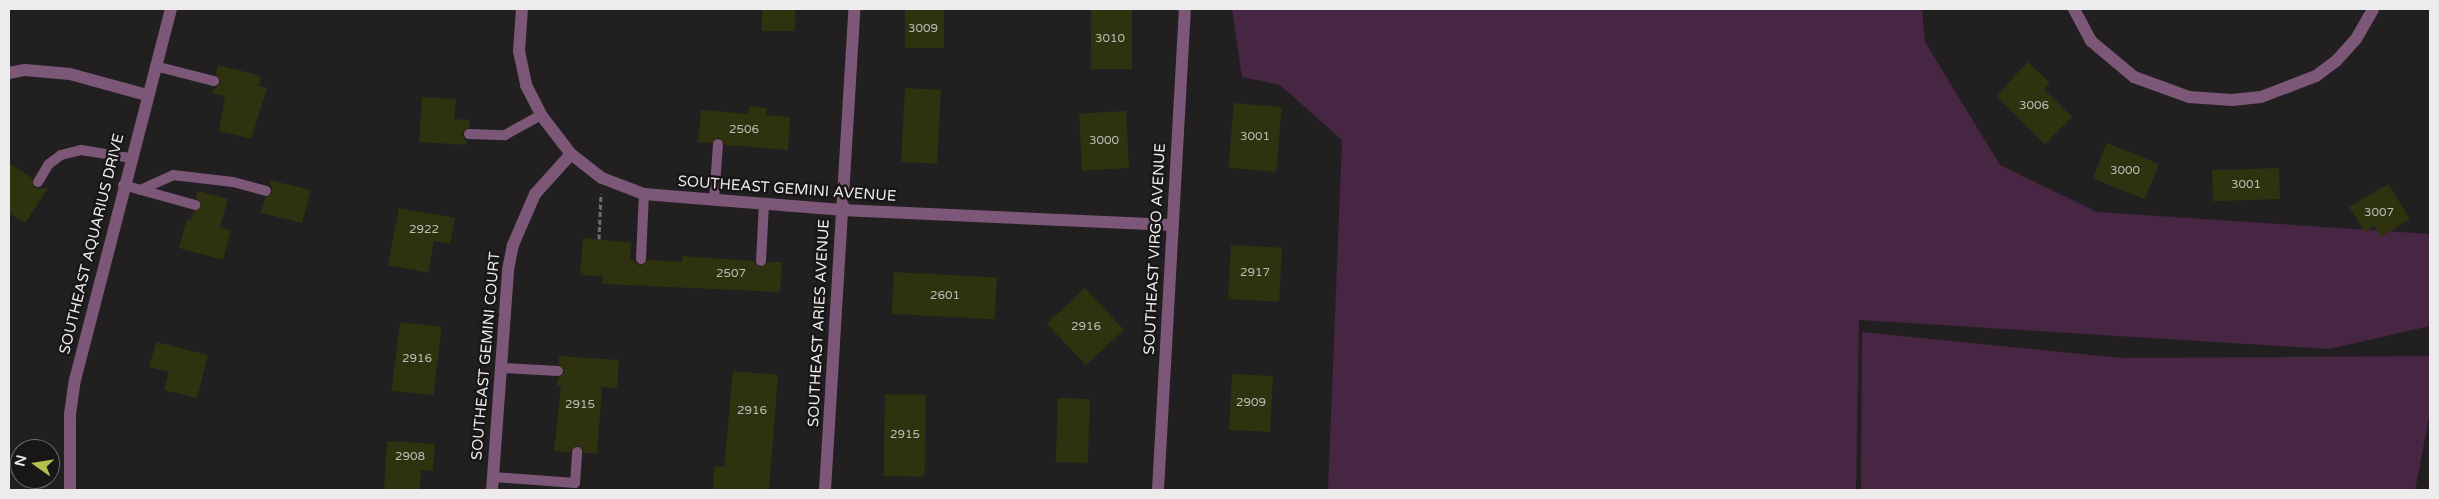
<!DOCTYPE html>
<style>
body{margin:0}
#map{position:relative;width:2439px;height:499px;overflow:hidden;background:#221f21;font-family:"Varela Round",sans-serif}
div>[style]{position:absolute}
.green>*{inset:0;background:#462642}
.building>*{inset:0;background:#2e320f;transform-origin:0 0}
.path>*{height:3px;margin-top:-1.5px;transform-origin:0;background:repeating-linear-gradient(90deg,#6f6d6e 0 5px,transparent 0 7.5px)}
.service>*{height:10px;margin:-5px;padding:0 5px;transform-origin:5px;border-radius:5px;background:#7d5778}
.minor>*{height:12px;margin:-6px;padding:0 6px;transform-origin:6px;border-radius:6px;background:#7d5778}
span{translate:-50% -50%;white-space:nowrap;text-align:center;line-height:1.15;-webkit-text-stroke:5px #191618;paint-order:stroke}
.number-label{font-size:12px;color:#bdbdb5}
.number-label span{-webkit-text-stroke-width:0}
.street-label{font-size:15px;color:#edebec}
.frame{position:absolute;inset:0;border:10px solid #edebec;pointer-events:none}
.north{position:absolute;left:10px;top:439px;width:50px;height:50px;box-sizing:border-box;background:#191618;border:1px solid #6e6b6d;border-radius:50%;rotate:283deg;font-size:14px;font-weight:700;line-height:20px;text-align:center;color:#edebec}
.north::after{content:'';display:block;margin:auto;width:18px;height:22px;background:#b3c24b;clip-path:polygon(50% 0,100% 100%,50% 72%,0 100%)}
</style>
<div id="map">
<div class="green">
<div style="clip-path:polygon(1232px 9px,1922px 9px,1925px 42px,2000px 165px,2097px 212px,2430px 234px,2430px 326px,2329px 349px,1859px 320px,1856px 490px,1328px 490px,1342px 140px,1280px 85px,1242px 77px)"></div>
<div style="clip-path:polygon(1862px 332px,2122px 358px,2430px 356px,2430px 413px,2415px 490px,1861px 490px)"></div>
</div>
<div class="building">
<div style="left:762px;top:9px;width:33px;height:22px"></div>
<div style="left:905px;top:9px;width:39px;height:39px"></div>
<div style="left:1091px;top:9px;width:41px;height:60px"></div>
<div style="clip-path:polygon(2028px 62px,2050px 83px,2044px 89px,2072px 117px,2045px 144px,1996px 96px)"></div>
<div style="clip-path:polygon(218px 65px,261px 76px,259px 86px,267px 88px,251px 139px,219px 131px,225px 96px,211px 93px,221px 82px,216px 74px)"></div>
<div style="left:905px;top:88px;width:36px;height:74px;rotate:3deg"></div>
<div style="clip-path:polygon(422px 97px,456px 99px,454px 119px,470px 120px,469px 127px,462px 133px,468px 145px,419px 142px)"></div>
<div style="left:1234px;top:103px;width:48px;height:65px;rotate:5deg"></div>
<div style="clip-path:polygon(749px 106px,767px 108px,766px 115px,790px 117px,788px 150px,725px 145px,719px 137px,711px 143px,698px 142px,701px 110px,748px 114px)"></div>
<div style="left:1126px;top:111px;width:57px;height:47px;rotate:87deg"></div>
<div style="left:2107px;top:143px;width:56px;height:38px;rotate:22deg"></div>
<div style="clip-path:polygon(9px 163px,32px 178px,34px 188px,48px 188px,25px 223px,9px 213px)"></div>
<div style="left:2279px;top:168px;width:31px;height:67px;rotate:88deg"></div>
<div style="clip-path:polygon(269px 180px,311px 190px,302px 223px,261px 213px,265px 198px,273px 192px)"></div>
<div style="clip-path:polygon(2388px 184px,2410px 219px,2381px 237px,2374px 226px,2365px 232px,2349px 207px)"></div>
<div style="clip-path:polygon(198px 191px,228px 199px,220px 227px,231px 230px,223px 260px,179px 248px,187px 219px,191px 220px,193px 212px,201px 207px,196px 198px)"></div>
<div style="clip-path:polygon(399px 208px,455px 218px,450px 244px,434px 241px,428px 273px,388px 265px)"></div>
<div style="clip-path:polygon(583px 238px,631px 243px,630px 258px,640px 266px,648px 260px,682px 262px,682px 256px,754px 261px,760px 268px,768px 262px,782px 262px,780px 292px,602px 284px,603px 276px,580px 275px)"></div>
<div style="left:1231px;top:245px;width:51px;height:54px;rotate:3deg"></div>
<div style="left:894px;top:272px;width:103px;height:42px;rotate:3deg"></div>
<div style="left:1085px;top:288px;width:57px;height:52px;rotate:47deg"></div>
<div style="left:400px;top:322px;width:42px;height:69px;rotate:7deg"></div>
<div style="clip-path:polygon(156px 342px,208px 355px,197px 398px,164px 390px,169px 372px,149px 367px)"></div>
<div style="clip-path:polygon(559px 356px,619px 360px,617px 388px,602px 387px,597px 453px,584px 453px,577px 445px,570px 452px,554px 451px,561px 386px,557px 385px,558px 378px,565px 372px,559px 364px)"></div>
<div style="clip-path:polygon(733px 371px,778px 375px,769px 490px,713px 490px,714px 466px,724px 467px)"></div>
<div style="left:1232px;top:374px;width:41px;height:56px;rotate:3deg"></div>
<div style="left:885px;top:394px;width:41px;height:82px;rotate:1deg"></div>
<div style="left:1058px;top:398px;width:32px;height:64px;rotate:2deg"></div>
<div style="clip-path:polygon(387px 441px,435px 444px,433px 471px,421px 470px,420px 490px,384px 490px)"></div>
</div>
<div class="path">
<div style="left:599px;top:239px;width:45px;rotate:-87.5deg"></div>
</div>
<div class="service">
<div style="left:155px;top:66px;width:61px;rotate:14.3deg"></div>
<div style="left:469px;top:134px;width:36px;rotate:2deg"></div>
<div style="left:505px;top:135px;width:41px;rotate:-29.1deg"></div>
<div style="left:38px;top:182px;width:21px;rotate:-59deg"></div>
<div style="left:49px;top:164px;width:15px;rotate:-37deg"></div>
<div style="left:61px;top:155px;width:21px;rotate:-14deg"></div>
<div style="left:81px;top:150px;width:51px;rotate:9.1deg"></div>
<div style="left:123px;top:185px;width:75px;rotate:15.5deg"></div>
<div style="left:140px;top:190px;width:36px;rotate:-24deg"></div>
<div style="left:173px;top:175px;width:60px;rotate:6.7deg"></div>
<div style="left:233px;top:182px;width:34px;rotate:15deg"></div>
<div style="left:714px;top:200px;width:56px;rotate:-85.9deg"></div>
<div style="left:641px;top:259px;width:65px;rotate:-87.4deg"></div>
<div style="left:761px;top:261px;width:57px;rotate:-87deg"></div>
<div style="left:501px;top:368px;width:57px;rotate:3deg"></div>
<div style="left:493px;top:477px;width:82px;rotate:4.2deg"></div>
<div style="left:575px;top:483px;width:31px;rotate:-86deg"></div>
</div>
<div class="minor">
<div style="left:522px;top:9px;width:42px;rotate:94.1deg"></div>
<div style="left:519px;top:51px;width:35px;rotate:78deg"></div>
<div style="left:526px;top:85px;width:34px;rotate:63deg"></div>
<div style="left:541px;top:115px;width:49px;rotate:52.4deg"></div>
<div style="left:571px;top:154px;width:39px;rotate:38deg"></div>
<div style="left:602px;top:178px;width:45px;rotate:20.9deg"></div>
<div style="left:644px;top:194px;width:198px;rotate:4.6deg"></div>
<div style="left:841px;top:210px;width:331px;rotate:2.6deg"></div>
<div style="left:2074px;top:9px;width:36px;rotate:62deg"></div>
<div style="left:2091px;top:41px;width:56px;rotate:39.9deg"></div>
<div style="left:2134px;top:77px;width:59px;rotate:20deg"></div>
<div style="left:2189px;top:97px;width:43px;rotate:4deg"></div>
<div style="left:2232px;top:100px;width:29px;rotate:-6deg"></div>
<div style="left:2261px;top:97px;width:59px;rotate:-20.9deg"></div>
<div style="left:2316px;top:76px;width:26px;rotate:-37deg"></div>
<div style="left:2337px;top:60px;width:28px;rotate:-48deg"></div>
<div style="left:2356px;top:39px;width:34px;rotate:-60deg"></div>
<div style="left:9px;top:73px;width:16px;rotate:-11deg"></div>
<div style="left:25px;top:70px;width:45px;rotate:5.1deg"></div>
<div style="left:70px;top:74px;width:80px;rotate:15.3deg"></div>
<div style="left:70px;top:490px;width:76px;rotate:-90deg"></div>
<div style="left:70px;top:414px;width:34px;rotate:-82deg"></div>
<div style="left:75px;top:380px;width:383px;rotate:-75.5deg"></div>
<div style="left:492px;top:490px;width:221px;rotate:-85.8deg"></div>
<div style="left:508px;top:270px;width:25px;rotate:-79deg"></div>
<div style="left:513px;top:245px;width:56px;rotate:-66.7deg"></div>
<div style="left:535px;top:194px;width:54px;rotate:-48deg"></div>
<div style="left:825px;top:490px;width:482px;rotate:-86.5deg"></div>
<div style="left:1158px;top:490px;width:482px;rotate:-86.8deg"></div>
</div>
<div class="number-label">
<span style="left:923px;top:29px">3009</span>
<span style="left:1110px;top:39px">3010</span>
<span style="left:2034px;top:106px">3006</span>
<span style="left:744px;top:130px">2506</span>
<span style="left:1255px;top:137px">3001</span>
<span style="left:1104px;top:141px">3000</span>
<span style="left:2125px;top:171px">3000</span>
<span style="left:2246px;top:185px">3001</span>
<span style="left:2379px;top:213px">3007</span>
<span style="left:424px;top:230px">2922</span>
<span style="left:1255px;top:273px">2917</span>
<span style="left:731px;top:274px">2507</span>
<span style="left:945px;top:296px">2601</span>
<span style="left:1086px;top:327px">2916</span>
<span style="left:417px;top:359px">2916</span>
<span style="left:1251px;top:403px">2909</span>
<span style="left:580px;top:405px">2915</span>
<span style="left:752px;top:411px">2916</span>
<span style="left:905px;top:435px">2915</span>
<span style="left:410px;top:457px">2908</span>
</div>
<div class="street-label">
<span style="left:787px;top:189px;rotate:4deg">SOUTHEAST GEMINI AVENUE</span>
<span style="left:92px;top:244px;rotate:-76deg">SOUTHEAST AQUARIUS DRIVE</span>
<span style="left:1155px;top:249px;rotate:-87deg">SOUTHEAST VIRGO AVENUE</span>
<span style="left:819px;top:323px;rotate:-87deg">SOUTHEAST ARIES AVENUE</span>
<span style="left:486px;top:356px;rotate:-85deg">SOUTHEAST GEMINI COURT</span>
</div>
<div class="frame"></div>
<div class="north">N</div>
</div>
